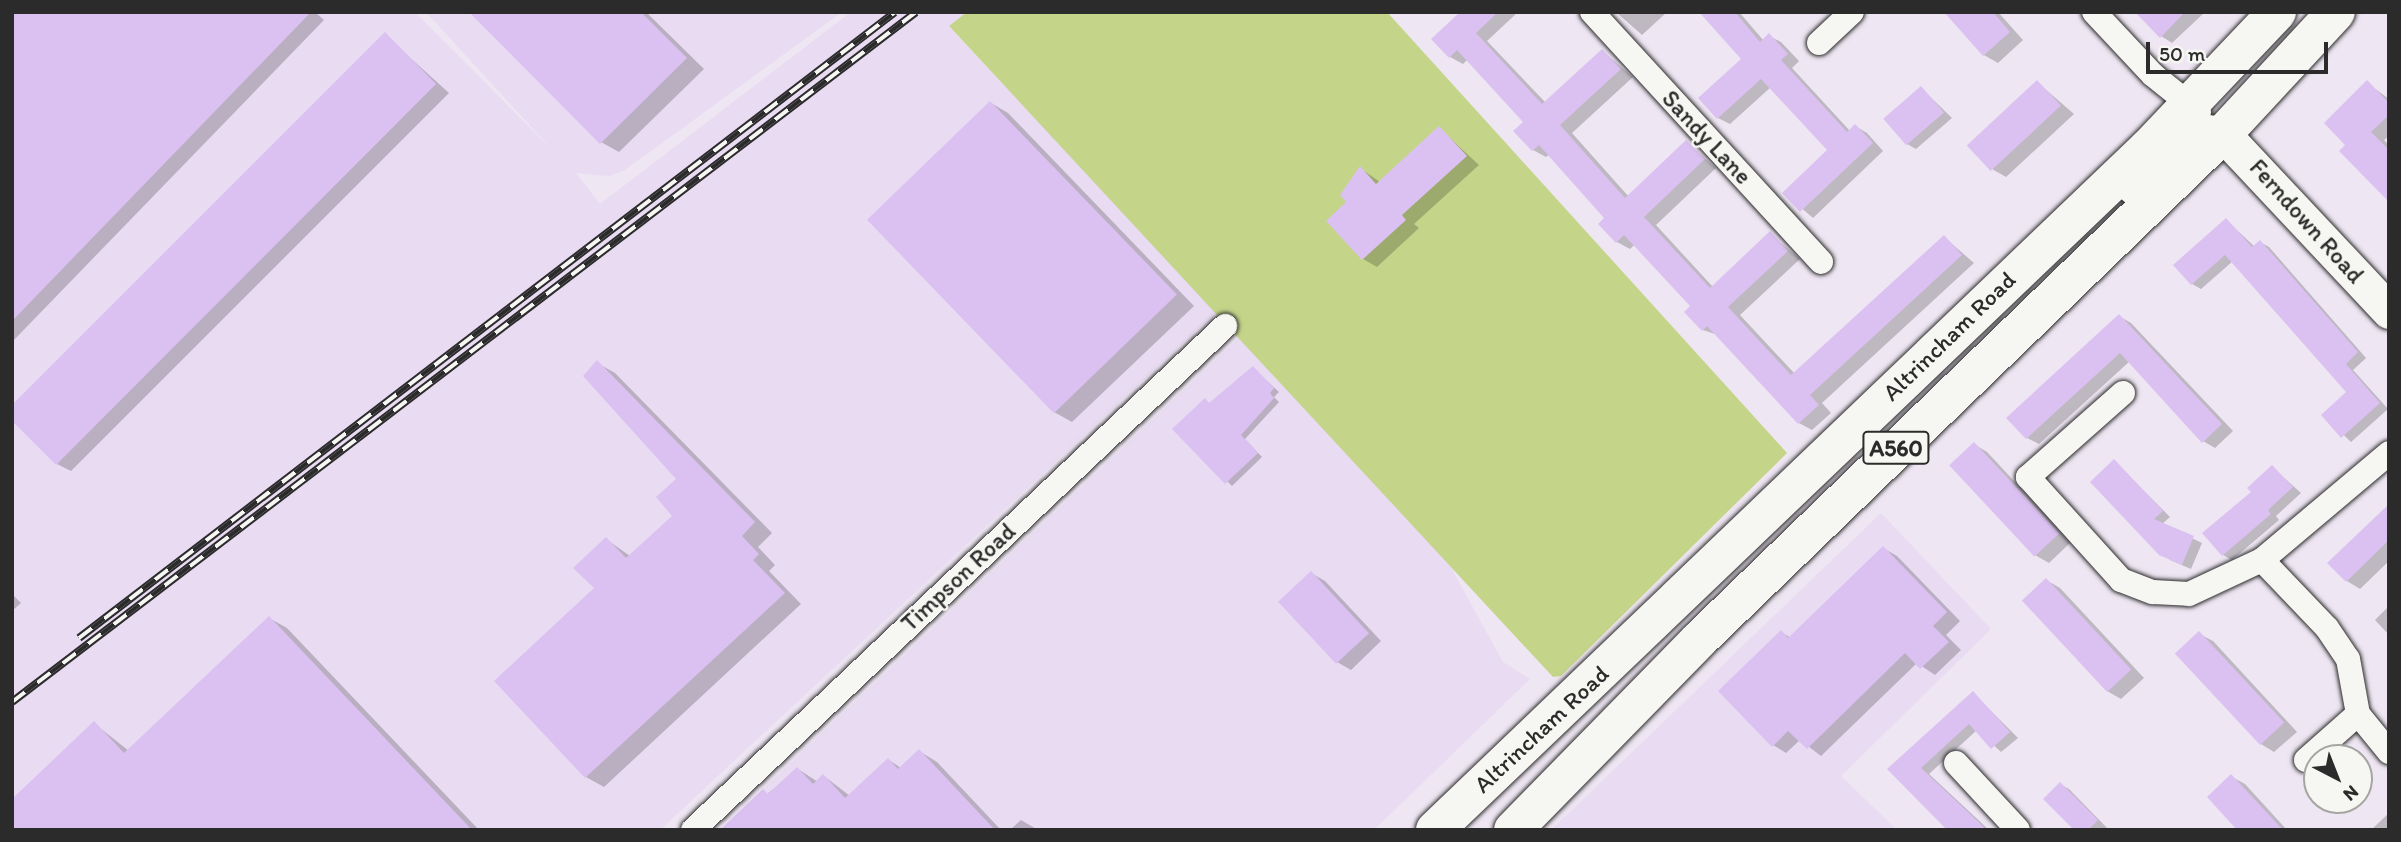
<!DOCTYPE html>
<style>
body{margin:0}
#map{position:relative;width:2401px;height:842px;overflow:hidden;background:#eee6f2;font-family:Itim,sans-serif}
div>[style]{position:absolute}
.built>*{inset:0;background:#e8dbf2}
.green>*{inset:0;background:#c4d58a}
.shadow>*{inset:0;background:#0003}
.building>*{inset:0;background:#dbc1f1;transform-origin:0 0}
.roads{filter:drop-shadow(0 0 2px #2b2b2b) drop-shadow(0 0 2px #2b2b2b)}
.street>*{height:24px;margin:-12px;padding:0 12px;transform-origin:12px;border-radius:12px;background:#f6f6f2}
.secondary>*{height:35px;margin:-17.5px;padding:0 17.5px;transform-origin:17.5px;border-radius:17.5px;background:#f6f6f2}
.highway>*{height:38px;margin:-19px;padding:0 19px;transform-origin:19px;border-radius:19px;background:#f6f6f2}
.rail>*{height:8px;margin-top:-4px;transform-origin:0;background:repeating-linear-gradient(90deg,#f6f6f2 0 16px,#2b2b2b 0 32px);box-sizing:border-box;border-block:2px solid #2b2b2b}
span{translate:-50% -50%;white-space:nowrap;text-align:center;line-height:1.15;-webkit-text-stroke:5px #f6f6f2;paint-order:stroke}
.shield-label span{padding:2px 5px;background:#f6f6f2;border:2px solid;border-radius:5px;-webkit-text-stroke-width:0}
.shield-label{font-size:23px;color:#2b2b2b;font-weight:700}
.street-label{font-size:24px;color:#2b2b2b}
.frame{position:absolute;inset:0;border:14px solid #2b2b2b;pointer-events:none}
.north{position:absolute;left:2303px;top:744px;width:70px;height:70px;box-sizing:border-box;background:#f6f6f2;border:2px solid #a5a5a2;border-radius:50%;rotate:138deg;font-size:19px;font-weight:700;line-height:28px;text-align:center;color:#2b2b2b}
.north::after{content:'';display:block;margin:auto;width:24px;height:32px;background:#2b2b2b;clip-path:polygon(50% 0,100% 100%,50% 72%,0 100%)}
.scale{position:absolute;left:2146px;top:42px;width:182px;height:32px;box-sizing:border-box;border:4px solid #2b2b2b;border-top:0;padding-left:9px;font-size:21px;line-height:24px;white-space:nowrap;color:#2b2b2b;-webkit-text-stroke:5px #f6f6f2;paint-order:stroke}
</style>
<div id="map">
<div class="built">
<div style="clip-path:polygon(12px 12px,415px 12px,556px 154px,426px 12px,842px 12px,625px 170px,609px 176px,576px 173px,600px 204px,851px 12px,967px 12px,949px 27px,1217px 311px,660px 830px,12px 830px)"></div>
<div style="clip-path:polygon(1240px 337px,1449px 564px,1503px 662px,1530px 679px,1374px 830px,720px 830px)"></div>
<div style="clip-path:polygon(1881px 513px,1991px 629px,1841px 776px,1897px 830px,1551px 830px)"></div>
</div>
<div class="green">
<div style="clip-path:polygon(967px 12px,1387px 12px,1787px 453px,1561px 676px,1553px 677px,949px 26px)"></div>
</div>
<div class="shadow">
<div style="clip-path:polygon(12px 12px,315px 12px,324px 20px,12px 342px)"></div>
<div style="clip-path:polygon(471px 12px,646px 12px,704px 69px,619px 152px,601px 142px)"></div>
<div style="clip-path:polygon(1463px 12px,1518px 12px,1487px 41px,1546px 103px,1602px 51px,1633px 77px,1572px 133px,1629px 197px,1687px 143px,1716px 168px,1656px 225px,1713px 287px,1770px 234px,1800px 259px,1740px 315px,1795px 374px,1944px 237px,1974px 263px,1822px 403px,1831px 413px,1812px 430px,1799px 423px,1718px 335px,1703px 330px,1693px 306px,1635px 244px,1630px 249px,1617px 242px,1607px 218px,1550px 154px,1546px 157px,1533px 150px,1516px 131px,1526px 122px,1468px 59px,1463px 64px,1450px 57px)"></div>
<div style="clip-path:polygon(1616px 12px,1667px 12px,1642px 35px)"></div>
<div style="clip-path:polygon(1702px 12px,1739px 12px,1764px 41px,1769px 36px,1781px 42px,1799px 61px,1792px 68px,1850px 131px,1855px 126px,1867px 133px,1883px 151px,1813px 218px,1784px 193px,1830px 150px,1771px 87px,1730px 124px,1718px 118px,1744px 59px)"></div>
<div style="clip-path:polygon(1947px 12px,1998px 12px,2023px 40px,1998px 63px,1984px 55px)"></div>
<div style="clip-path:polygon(2145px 12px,2205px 12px,2172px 43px,2161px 36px)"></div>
<div style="clip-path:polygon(385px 35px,449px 93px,71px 471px,57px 464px)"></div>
<div style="clip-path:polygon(2037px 82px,2074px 114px,2006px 177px,1992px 169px)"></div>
<div style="clip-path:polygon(2367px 83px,2389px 99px,2389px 136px,2384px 140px,2389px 145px,2389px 199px,2348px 145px)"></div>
<div style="clip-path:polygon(1921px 88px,1952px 118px,1916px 149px,1907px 144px)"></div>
<div style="clip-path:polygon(991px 103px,1008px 113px,1194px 306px,1072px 422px,1054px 412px)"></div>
<div style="clip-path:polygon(1439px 128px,1479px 165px,1414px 224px,1419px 228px,1377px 267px,1363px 259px,1360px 168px,1380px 182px)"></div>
<div style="clip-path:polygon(2226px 220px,2255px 247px,2260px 242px,2269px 247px,2366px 358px,2353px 370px,2388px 409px,2351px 442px,2323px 415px,2349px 393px,2233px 261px,2201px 289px,2192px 284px)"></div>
<div style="clip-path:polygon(2119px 316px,2131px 323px,2233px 431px,2215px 448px,2203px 441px,2130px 361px,2039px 444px,2027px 438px)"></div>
<div style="clip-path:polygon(597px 363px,615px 373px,772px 533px,758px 547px,775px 565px,769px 571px,801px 604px,604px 787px,586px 777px,497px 681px,596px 588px,606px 539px,630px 556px,674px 516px,679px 479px)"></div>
<div style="clip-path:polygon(1253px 368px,1279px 392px,1274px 397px,1279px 402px,1245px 439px,1262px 457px,1232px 486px,1175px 429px,1205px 401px,1210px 404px)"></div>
<div style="clip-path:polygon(1974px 444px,1987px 452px,2071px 542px,2049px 563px,2035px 555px)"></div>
<div style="clip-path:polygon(2114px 461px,2170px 517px,2162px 524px,2202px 543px,2191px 569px,2170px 560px)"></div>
<div style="clip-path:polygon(2272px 467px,2301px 493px,2276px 516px,2279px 520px,2232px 560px,2223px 555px,2253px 492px)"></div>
<div style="clip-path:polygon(2389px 506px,2389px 561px,2360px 589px,2347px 581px)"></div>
<div style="clip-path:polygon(1883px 548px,1897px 556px,1960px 621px,1946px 635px,1961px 650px,1935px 675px,1917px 663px,1821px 756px,1800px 740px,1786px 753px,1773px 745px,1781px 632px,1791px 638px)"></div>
<div style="clip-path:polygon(1311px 573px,1325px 581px,1381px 641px,1351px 670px,1337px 662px,1282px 602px)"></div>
<div style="clip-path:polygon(2046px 580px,2060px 588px,2144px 678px,2121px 699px,2107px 691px,2024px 600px)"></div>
<div style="clip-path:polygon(12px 594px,21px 603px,12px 611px)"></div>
<div style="clip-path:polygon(2389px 606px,2389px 635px,2375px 620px)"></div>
<div style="clip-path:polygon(269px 618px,287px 628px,479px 830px,12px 830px,95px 724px,129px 751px)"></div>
<div style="clip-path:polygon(2199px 634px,2213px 641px,2297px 732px,2274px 752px,2261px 744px)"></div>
<div style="clip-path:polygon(1973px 693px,2018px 738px,2001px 752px,1977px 730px,1929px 774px,1989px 830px,1949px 830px,1890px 769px)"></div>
<div style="clip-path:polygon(919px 751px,937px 762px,1001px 830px,723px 830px,798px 769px,818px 782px,824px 776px,850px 796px,889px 760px,901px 768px)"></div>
<div style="clip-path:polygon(2232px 777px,2245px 784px,2287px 830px,2239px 830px)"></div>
<div style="clip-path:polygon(2060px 784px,2069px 789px,2109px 830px,2075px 830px)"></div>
<div style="clip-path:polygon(2389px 813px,2389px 830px,2371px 830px)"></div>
<div style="clip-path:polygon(1021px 820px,1038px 830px,1010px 830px)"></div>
</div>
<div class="building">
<div style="clip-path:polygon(12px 12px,311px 12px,12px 321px)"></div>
<div style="clip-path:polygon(469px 12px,641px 12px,687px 58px,600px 144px)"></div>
<div style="clip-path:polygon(1460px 12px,1498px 12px,1476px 33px,1542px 104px,1602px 49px,1621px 69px,1560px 125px,1625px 198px,1686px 140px,1705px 159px,1644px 217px,1710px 288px,1770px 231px,1788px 251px,1728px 307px,1791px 375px,1944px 235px,1962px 255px,1810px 395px,1819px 405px,1798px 424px,1707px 326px,1702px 331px,1684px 312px,1690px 306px,1624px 235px,1616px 243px,1598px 224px,1604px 218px,1539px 145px,1532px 151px,1513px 131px,1523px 122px,1457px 50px,1449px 58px,1431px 39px)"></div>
<div style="clip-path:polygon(1699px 12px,1735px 12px,1760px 42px,1769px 33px,1788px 54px,1781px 60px,1847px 132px,1855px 124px,1873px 143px,1800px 212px,1782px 193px,1827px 150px,1761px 79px,1717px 119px,1698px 98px,1741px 59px)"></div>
<div style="clip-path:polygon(1944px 12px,1993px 12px,2010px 32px,1983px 56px)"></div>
<div style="clip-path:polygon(2135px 12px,2185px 12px,2160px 38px)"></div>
<div style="clip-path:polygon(385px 32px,436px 84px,56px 465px,12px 421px,12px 405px)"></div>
<div style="left:2037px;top:80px;width:35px;height:96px;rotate:47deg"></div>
<div style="clip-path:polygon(2367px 80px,2389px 103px,2389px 115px,2371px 132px,2389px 150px,2389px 202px,2339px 151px,2345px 145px,2324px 123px)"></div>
<div style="left:1921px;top:86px;width:35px;height:50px;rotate:49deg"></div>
<div style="left:990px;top:101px;width:269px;height:171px;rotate:46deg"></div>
<div style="clip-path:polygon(1439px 126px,1467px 156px,1402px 215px,1406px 220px,1362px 260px,1326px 221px,1346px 202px,1340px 195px,1360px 166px,1376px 184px)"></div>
<div style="clip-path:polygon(2226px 218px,2252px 247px,2260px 240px,2358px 352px,2346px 364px,2380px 403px,2341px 438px,2321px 415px,2346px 392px,2225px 255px,2191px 285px,2173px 265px)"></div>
<div style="clip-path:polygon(2119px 314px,2222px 424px,2202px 443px,2120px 353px,2026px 439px,2006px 418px)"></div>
<div style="clip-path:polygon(597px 360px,755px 522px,742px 536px,759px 554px,753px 560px,785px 593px,585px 778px,494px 681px,594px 588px,573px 568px,606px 537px,626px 558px,672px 516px,656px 497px,676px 479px,583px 376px)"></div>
<div style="clip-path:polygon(1253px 366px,1274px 388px,1270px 393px,1274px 398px,1241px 435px,1258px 453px,1225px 484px,1172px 429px,1205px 398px,1209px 403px)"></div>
<div style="left:1974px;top:442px;width:125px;height:34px;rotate:47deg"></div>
<div style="clip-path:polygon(2114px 459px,2163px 511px,2154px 519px,2194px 536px,2182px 565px,2159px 555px,2090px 482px)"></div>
<div style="clip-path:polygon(2272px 465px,2293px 487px,2268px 510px,2271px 514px,2222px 556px,2202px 533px,2251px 492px,2247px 488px)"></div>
<div style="clip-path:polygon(2389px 504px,2389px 540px,2346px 582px,2327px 563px)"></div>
<div style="clip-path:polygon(1883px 546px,1947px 612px,1933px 626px,1949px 642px,1920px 669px,1905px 653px,1807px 749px,1788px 731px,1772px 747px,1718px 691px,1781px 630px,1788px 638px)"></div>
<div style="left:1311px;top:571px;width:85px;height:45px;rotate:47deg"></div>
<div style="left:2046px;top:578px;width:125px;height:33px;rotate:47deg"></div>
<div style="clip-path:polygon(269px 616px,472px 830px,12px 830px,12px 799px,94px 721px,124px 753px)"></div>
<div style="left:2199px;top:631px;width:125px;height:33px;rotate:47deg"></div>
<div style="clip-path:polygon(1973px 691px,2010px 732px,1991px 749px,1969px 724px,1921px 768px,1987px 830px,1947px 830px,1887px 769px)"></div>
<div style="clip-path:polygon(919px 749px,995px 830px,720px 830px,763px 789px,768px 794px,797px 767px,813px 784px,823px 774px,845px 798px,888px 758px,898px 769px)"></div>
<div style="clip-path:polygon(2231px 774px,2283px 830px,2237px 830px,2207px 797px)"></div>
<div style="clip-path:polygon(2060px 782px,2098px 820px,2088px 830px,2074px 830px,2043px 799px)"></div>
</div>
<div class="roads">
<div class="street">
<div style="left:1592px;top:12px;width:339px;rotate:47.5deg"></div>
<div style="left:2094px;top:12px;width:86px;rotate:46.9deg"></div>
<div style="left:2153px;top:75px;width:59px;rotate:38.8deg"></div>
<div style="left:1819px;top:43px;width:45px;rotate:-43.2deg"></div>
<div style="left:2123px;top:393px;width:127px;rotate:138.5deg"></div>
<div style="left:2028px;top:477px;width:139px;rotate:47.9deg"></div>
<div style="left:2121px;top:580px;width:34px;rotate:21deg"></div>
<div style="left:2153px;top:592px;width:36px;rotate:3deg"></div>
<div style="left:2189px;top:594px;width:81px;rotate:-25deg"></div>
<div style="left:2262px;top:560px;width:166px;rotate:-40.1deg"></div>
<div style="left:2262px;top:560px;width:94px;rotate:46.3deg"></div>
<div style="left:2327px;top:628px;width:37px;rotate:56deg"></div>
<div style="left:2348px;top:659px;width:56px;rotate:79.7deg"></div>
<div style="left:2358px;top:714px;width:49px;rotate:50.8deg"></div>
<div style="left:2306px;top:760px;width:69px;rotate:-41.5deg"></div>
<div style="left:1956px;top:763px;width:91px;rotate:47.2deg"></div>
<div style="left:693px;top:830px;width:733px;rotate:-43.45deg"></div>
</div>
<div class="secondary">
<div style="left:2134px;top:187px;width:83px;rotate:-43.5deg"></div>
<div style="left:2194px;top:130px;width:29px;rotate:8deg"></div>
<div style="left:2223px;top:134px;width:243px;rotate:46.8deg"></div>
</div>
<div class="highway">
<div style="left:1435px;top:830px;width:988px;rotate:-43.73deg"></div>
<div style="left:2149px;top:147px;width:186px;rotate:-46.5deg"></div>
<div style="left:1513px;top:830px;width:267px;rotate:-45.6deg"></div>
<div style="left:1700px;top:639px;width:727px;rotate:-44deg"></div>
<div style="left:2223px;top:134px;width:166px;rotate:-47.2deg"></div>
</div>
</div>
<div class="rail">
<div style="left:79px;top:638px;width:1028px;rotate:-37.49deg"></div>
<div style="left:12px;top:702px;width:1137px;rotate:-37.35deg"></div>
</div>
<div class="shield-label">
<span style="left:1896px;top:448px">A560</span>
</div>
<div class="street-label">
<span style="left:1707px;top:137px;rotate:47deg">Sandy Lane</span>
<span style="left:2307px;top:221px;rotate:48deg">Ferndown Road</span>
<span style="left:1949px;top:336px;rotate:-44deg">Altrincham Road</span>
<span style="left:958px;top:577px;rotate:-43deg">Timpson Road</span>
<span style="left:1541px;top:729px;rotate:-43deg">Altrincham Road</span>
</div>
<div class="frame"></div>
<div class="north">N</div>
<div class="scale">50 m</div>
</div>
